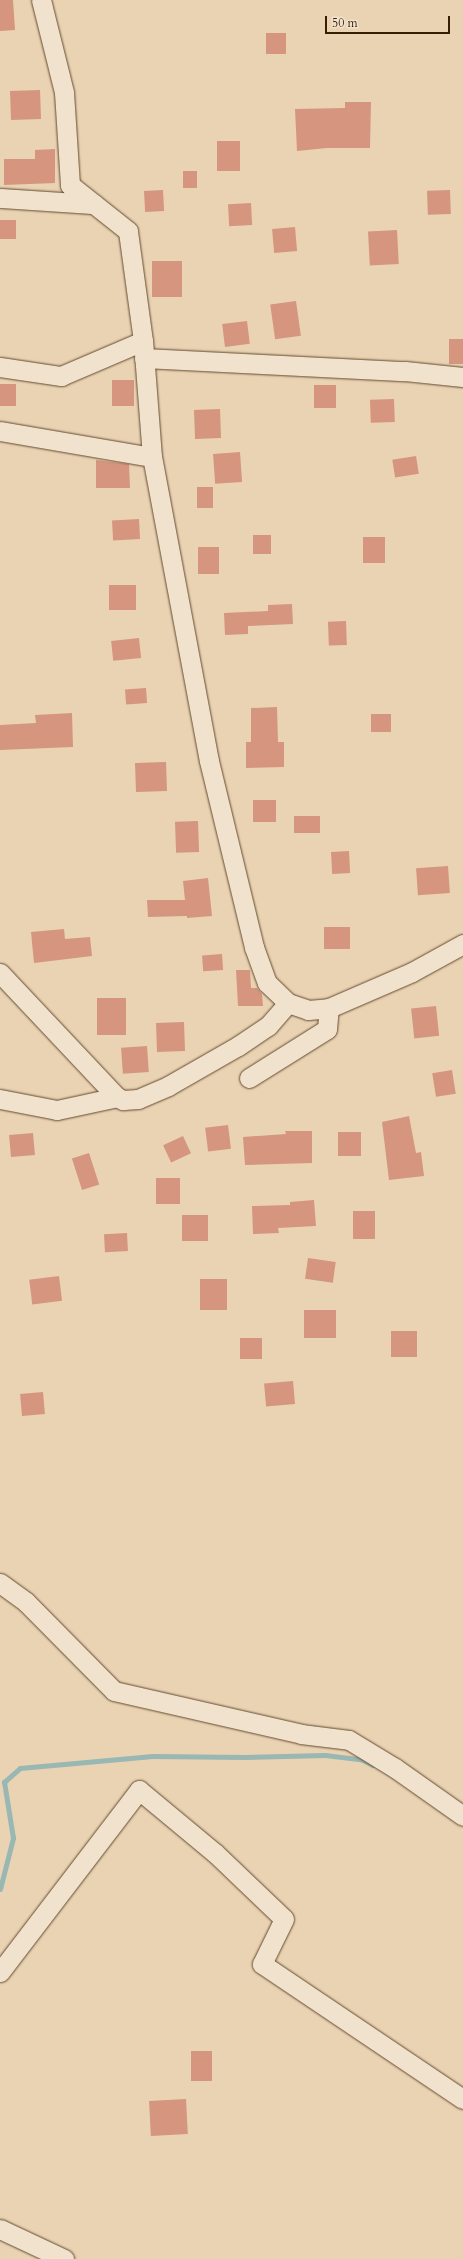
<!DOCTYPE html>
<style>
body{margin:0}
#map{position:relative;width:463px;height:2259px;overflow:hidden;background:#ead3b2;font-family:Cardo,serif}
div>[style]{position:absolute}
.stream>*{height:5px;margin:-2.5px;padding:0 2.5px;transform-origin:2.5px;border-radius:2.5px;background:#99b7b3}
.building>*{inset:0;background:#d5957e;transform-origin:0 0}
.roads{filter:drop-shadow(0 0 1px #644a30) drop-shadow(0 0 1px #644a30)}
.minor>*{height:19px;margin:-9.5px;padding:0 9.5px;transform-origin:9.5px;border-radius:9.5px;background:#f1e2cd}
span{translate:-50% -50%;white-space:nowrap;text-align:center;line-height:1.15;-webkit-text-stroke:3.5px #f1e2cd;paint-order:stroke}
.scale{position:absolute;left:325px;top:16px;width:125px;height:18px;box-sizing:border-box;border:2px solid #381d05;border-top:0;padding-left:5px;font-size:12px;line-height:14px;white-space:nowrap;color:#381d05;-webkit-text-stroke:3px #f1e2cd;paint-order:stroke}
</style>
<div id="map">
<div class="stream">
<div style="left:0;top:1889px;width:53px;rotate:-75.7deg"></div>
<div style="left:13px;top:1838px;width:57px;rotate:-99.1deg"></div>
<div style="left:4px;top:1782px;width:21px;rotate:-41deg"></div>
<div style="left:20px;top:1768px;width:133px;rotate:-5.2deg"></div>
<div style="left:152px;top:1756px;width:94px;rotate:0.6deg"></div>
<div style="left:246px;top:1757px;width:79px;rotate:-1.5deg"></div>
<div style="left:325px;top:1755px;width:38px;rotate:7deg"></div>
<div style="left:363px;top:1760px;width:11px;rotate:27deg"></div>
</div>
<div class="building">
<div style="clip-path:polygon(0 0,13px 0,15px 30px,0 31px)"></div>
<div style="left:266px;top:33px;width:20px;height:21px"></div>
<div style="left:40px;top:90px;width:29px;height:30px;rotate:88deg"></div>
<div style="clip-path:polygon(345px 102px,371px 102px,370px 148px,327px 148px,297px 151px,295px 109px,345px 108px)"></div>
<div style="left:217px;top:141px;width:23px;height:30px"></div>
<div style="clip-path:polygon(55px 149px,55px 183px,4px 185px,4px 159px,35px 159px,35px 150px)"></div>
<div style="left:183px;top:171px;width:14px;height:17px"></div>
<div style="left:163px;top:190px;width:21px;height:19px;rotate:87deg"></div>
<div style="left:450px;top:190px;width:24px;height:23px;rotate:88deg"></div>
<div style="left:251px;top:203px;width:22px;height:23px;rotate:87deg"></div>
<div style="left:0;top:220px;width:16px;height:19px"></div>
<div style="left:295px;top:227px;width:24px;height:23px;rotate:85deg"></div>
<div style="left:397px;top:230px;width:34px;height:29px;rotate:87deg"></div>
<div style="left:182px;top:261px;width:36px;height:30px;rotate:90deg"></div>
<div style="left:296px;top:301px;width:35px;height:26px;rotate:82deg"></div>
<div style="left:247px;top:321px;width:23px;height:25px;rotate:83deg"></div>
<div style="left:449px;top:339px;width:14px;height:25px"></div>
<div style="left:112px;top:380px;width:22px;height:26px"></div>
<div style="left:0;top:384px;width:16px;height:22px"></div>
<div style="left:314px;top:385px;width:22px;height:23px"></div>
<div style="left:394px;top:399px;width:23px;height:24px;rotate:88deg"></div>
<div style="left:220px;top:409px;width:29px;height:26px;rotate:88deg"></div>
<div style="left:240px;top:452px;width:30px;height:27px;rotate:86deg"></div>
<div style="left:416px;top:456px;width:18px;height:24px;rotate:81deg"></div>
<div style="clip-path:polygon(96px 460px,129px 464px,130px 488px,96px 488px)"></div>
<div style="left:197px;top:487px;width:16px;height:21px"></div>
<div style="left:139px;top:519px;width:20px;height:27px;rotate:87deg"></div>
<div style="left:253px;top:535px;width:18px;height:19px"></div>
<div style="left:385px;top:537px;width:26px;height:22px;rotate:90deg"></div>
<div style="left:198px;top:547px;width:21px;height:27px"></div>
<div style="left:109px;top:585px;width:27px;height:25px"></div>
<div style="clip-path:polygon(292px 604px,293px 624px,248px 626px,248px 634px,225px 635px,224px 613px,268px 611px,268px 605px)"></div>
<div style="left:346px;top:621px;width:24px;height:18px;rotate:88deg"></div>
<div style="left:139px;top:638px;width:20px;height:28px;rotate:84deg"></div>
<div style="left:146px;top:688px;width:15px;height:21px;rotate:86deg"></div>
<div style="clip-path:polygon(277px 707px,278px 742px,284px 742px,284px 767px,246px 768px,246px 742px,251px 742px,251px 708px)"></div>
<div style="clip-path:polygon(72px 713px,73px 747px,0 750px,0 725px,36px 723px,35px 715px)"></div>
<div style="left:391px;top:714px;width:18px;height:20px;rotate:90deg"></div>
<div style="left:166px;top:762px;width:29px;height:31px;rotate:88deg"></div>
<div style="left:276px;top:800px;width:22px;height:23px;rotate:90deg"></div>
<div style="left:294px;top:816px;width:26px;height:17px"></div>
<div style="left:198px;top:821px;width:31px;height:23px;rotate:88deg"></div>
<div style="left:349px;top:851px;width:22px;height:18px;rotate:87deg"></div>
<div style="left:448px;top:866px;width:27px;height:32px;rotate:86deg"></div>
<div style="clip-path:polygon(208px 878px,212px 916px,187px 918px,187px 916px,148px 917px,147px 900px,185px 900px,183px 881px)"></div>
<div style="left:350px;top:927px;width:22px;height:26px;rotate:90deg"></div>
<div style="clip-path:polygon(64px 929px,65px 939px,90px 937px,92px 956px,34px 963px,31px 932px)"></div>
<div style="left:222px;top:954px;width:16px;height:20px;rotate:86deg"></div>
<div style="clip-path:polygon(236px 970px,250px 970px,251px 988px,257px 988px,262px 994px,263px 1006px,238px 1006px)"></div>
<div style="left:97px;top:998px;width:29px;height:37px"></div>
<div style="left:436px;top:1006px;width:30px;height:25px;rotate:84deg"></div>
<div style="left:184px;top:1022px;width:29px;height:28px;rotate:88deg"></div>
<div style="left:147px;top:1046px;width:26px;height:26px;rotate:86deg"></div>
<div style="left:452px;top:1070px;width:24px;height:20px;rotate:81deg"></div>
<div style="clip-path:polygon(409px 1116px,416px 1153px,421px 1152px,424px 1176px,389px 1180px,382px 1122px)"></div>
<div style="left:228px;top:1125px;width:24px;height:23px;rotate:83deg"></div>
<div style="clip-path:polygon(285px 1131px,312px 1131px,312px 1163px,245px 1165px,243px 1137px,286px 1134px)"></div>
<div style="left:361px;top:1132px;width:24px;height:23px;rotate:90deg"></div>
<div style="left:33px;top:1133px;width:22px;height:24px;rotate:85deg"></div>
<div style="left:183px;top:1136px;width:19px;height:22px;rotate:65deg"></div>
<div style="left:89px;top:1153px;width:33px;height:18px;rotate:72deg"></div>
<div style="left:180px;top:1178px;width:26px;height:24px;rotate:90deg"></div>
<div style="clip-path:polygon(314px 1200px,316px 1226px,278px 1228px,279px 1233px,253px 1234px,252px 1206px,290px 1205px,290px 1202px)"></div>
<div style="left:353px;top:1211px;width:22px;height:28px"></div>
<div style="left:182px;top:1215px;width:26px;height:26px"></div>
<div style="left:127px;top:1233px;width:18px;height:23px;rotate:87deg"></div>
<div style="left:308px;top:1258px;width:28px;height:21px;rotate:8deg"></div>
<div style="left:59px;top:1276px;width:25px;height:30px;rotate:83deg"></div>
<div style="left:200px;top:1279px;width:27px;height:31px"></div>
<div style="left:304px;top:1310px;width:32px;height:28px"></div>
<div style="left:391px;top:1331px;width:26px;height:26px"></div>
<div style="left:240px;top:1338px;width:22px;height:21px"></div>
<div style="left:293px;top:1381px;width:23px;height:29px;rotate:85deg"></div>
<div style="left:43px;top:1392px;width:22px;height:23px;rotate:85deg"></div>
<div style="left:191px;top:2051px;width:21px;height:30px"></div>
<div style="left:186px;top:2099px;width:35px;height:37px;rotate:87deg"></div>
</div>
<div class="roads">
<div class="minor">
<div style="left:0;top:198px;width:94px;rotate:3.7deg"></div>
<div style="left:144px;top:358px;width:261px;rotate:2.9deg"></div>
<div style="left:405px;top:371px;width:58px;rotate:5.9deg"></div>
<div style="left:0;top:367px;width:62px;rotate:8.4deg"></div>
<div style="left:61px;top:376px;width:89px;rotate:-23.1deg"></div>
<div style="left:0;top:431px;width:154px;rotate:9.7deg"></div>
<div style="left:0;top:973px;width:170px;rotate:46.7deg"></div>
<div style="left:117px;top:1097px;width:7px;rotate:27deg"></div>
<div style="left:123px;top:1100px;width:15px;rotate:-4deg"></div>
<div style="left:138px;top:1099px;width:33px;rotate:-23deg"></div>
<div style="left:168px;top:1086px;width:81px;rotate:-29.7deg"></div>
<div style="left:238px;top:1046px;width:36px;rotate:-34deg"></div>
<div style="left:268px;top:1026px;width:30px;rotate:-49deg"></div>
<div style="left:288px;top:1003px;width:29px;rotate:-136deg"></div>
<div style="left:267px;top:983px;width:38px;rotate:-110deg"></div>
<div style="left:254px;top:947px;width:191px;rotate:-103.6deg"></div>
<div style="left:209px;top:761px;width:309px;rotate:-100.6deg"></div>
<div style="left:152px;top:457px;width:116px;rotate:-94.4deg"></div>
<div style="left:143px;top:341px;width:111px;rotate:-97.8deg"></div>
<div style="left:128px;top:231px;width:74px;rotate:-141.6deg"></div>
<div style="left:70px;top:185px;width:93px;rotate:-93.7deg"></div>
<div style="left:64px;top:92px;width:95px;rotate:-104deg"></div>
<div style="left:288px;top:1003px;width:21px;rotate:19deg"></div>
<div style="left:308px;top:1010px;width:21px;rotate:-5deg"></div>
<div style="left:329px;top:1008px;width:90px;rotate:-23.4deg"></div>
<div style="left:412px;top:972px;width:58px;rotate:-28.8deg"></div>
<div style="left:249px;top:1078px;width:92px;rotate:-32.1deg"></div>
<div style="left:327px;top:1029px;width:21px;rotate:-85deg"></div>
<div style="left:0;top:1099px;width:58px;rotate:10.9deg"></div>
<div style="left:57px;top:1110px;width:61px;rotate:-12.2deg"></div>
<div style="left:0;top:1583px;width:32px;rotate:36deg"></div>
<div style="left:26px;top:1602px;width:125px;rotate:45.3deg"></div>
<div style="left:114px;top:1691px;width:192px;rotate:12.9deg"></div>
<div style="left:301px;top:1734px;width:48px;rotate:7.1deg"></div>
<div style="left:349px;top:1740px;width:54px;rotate:31.3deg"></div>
<div style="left:395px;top:1768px;width:83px;rotate:35.2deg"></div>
<div style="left:0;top:1972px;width:229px;rotate:-52.6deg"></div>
<div style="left:139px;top:1790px;width:99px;rotate:39.7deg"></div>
<div style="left:215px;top:1853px;width:95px;rotate:43.7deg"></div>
<div style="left:284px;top:1919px;width:50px;rotate:116.1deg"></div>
<div style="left:262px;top:1964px;width:242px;rotate:33.9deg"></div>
<div style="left:0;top:2229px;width:71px;rotate:25.1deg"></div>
</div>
</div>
<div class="scale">50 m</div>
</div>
